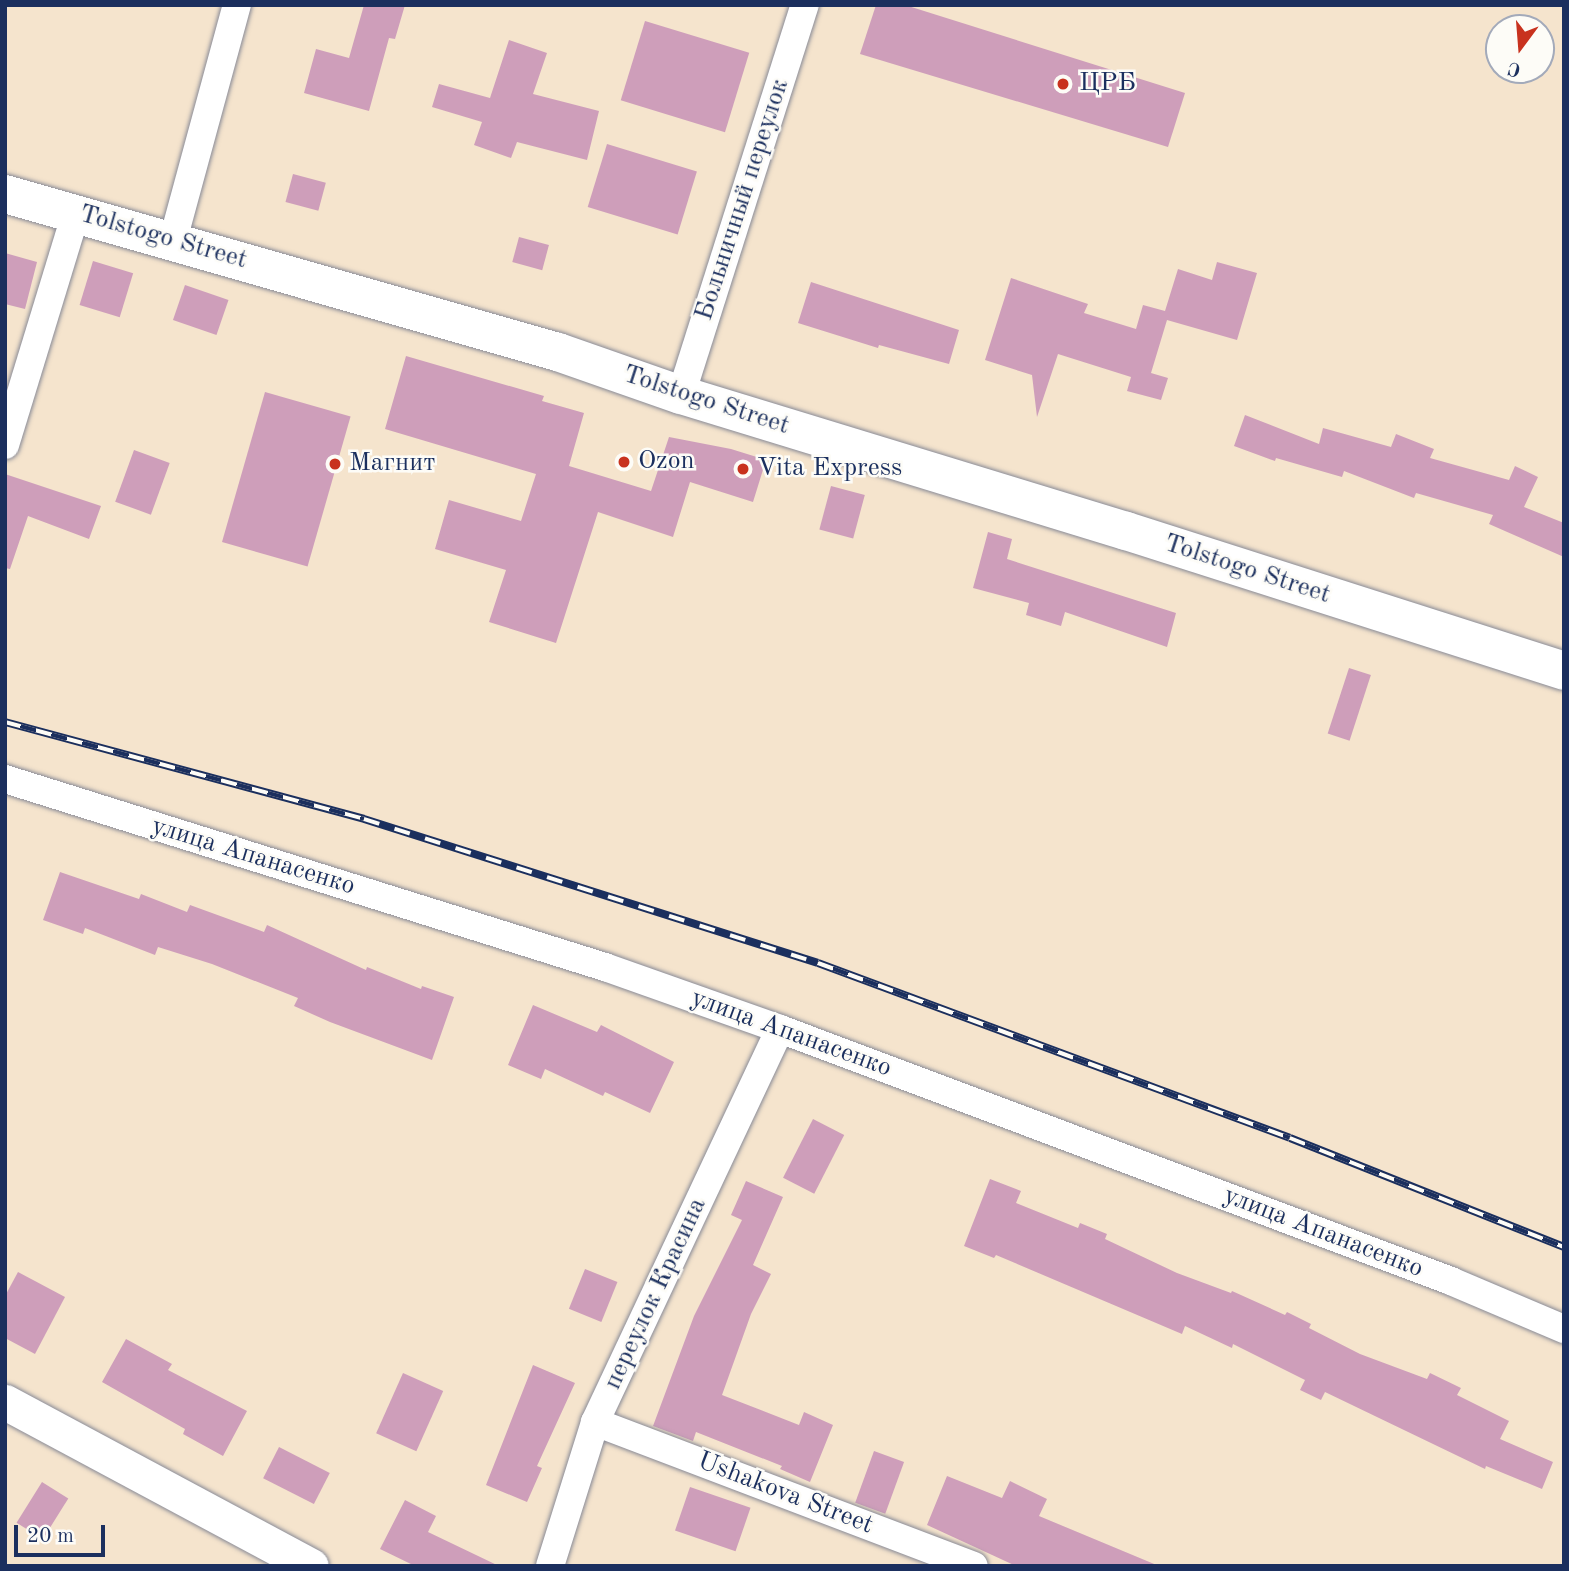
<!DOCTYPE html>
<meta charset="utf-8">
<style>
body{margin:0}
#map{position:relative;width:1569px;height:1571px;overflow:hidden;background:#f5e4cd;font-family:"Old Standard TT",serif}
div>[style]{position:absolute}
.building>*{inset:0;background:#ce9eba;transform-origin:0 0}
.roads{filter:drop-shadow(0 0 2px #888a96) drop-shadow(0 0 2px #888a96)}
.minor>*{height:28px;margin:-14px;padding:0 14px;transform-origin:14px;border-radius:14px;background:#fff}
.tertiary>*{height:35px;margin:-17.5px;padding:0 17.5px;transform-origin:17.5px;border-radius:17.5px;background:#fff}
.secondary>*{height:38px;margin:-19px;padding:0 19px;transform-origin:19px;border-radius:19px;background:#fff}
.rail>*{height:8px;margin-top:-4px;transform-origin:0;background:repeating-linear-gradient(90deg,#fdfcf7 0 16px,#1b2f5e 0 32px);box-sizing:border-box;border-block:2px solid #1b2f5e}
.dots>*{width:19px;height:19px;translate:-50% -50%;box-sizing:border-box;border:4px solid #fdfcf7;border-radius:50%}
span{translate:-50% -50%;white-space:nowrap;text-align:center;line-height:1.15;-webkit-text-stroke:5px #fdfcf7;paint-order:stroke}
.poi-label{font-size:26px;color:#1b2f5e}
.left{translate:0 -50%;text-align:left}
.street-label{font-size:26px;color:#1b2f5e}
.frame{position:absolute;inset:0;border:7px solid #1b2f5e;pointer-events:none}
.north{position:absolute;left:1485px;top:14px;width:70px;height:70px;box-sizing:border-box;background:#fdfcf7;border:2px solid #a3aaba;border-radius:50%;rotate:196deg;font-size:19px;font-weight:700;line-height:28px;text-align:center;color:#1b2f5e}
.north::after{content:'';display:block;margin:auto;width:24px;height:32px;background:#c8321e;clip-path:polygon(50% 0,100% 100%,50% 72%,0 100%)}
.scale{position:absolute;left:14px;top:1525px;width:91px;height:32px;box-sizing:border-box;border:4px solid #1b2f5e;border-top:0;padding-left:9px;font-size:21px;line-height:24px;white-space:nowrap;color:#1b2f5e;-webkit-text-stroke:5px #fdfcf7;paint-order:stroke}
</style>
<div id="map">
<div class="building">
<div style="clip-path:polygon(364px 5px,405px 5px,395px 39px,389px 38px,369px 111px,304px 93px,316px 49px,349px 58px)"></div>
<div style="clip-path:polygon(876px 5px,905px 5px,1185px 93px,1168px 147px,860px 54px)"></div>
<div style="left:645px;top:21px;width:109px;height:83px;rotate:17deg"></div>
<div style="clip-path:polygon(509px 40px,547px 53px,533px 94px,599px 111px,587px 160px,517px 142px,511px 158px,474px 145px,482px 122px,432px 107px,439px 84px,490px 98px)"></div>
<div style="left:607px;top:144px;width:94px;height:66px;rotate:17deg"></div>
<div style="left:293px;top:174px;width:34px;height:29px;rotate:15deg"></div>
<div style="left:519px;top:237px;width:31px;height:26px;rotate:15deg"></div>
<div style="clip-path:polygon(5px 253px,37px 262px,25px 309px,5px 304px)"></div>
<div style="left:93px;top:261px;width:42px;height:46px;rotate:17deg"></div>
<div style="clip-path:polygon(1217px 262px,1257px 273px,1237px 340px,1167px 320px,1151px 373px,1168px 378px,1161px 400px,1127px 391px,1131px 377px,1058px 354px,1037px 417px,1032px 375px,985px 360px,1011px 278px,1088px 304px,1084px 313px,1136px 329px,1143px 305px,1165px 311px,1178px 269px,1212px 280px)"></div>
<div style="clip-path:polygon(811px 282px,959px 330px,949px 364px,879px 345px,878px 348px,798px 323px)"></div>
<div style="left:185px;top:285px;width:46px;height:37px;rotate:19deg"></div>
<div style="clip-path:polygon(406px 356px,544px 396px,542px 401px,584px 413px,569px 466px,651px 491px,669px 437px,731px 449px,766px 460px,753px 502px,690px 482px,673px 537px,598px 512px,556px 643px,489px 622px,506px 570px,435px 549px,449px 500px,521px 521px,536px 474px,385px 429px)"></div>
<div style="left:265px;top:392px;width:89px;height:156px;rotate:16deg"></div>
<div style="clip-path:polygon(1245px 415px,1319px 444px,1323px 428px,1391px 447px,1396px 434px,1434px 449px,1430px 458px,1509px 480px,1515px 466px,1538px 477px,1524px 507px,1564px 523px,1564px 557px,1489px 524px,1493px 515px,1416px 493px,1414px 498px,1344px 471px,1342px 477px,1276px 458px,1275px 461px,1234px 446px)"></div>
<div style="left:134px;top:450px;width:38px;height:55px;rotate:20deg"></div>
<div style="clip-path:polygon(5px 474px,101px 506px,89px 539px,28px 516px,10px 569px,5px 568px)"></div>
<div style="left:831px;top:486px;width:35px;height:45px;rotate:15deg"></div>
<div style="clip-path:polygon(988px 532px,1012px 539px,1007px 559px,1176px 613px,1167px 647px,1065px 612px,1061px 626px,1026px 615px,1029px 603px,973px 588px)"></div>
<div style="left:1349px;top:668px;width:23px;height:69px;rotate:18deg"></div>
<div style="clip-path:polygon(60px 872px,139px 899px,141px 894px,187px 912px,190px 905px,264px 932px,267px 925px,366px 970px,367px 967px,421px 989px,422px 986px,454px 997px,432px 1060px,330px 1022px,294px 1006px,298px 998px,212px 964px,158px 947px,155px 955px,85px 928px,83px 934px,43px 920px)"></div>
<div style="clip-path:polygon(533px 1005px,597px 1032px,601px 1025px,674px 1062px,650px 1113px,605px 1092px,603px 1096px,545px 1069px,541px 1079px,508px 1065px)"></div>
<div style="left:813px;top:1119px;width:35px;height:66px;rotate:27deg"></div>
<div style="clip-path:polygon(990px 1179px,1021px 1191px,1016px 1203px,1078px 1228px,1080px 1223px,1107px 1234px,1105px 1239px,1177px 1273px,1231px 1293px,1232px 1291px,1285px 1315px,1287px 1312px,1311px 1324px,1309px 1328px,1360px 1354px,1427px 1379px,1430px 1373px,1461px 1388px,1457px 1395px,1509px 1421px,1500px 1439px,1553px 1462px,1542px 1489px,1486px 1466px,1485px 1469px,1325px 1392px,1321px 1400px,1300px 1390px,1305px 1380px,1233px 1344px,1232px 1348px,1185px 1326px,1182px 1334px,996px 1255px,994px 1258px,964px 1246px)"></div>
<div style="clip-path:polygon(746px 1181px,783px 1197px,753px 1265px,771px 1274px,751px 1314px,722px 1395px,799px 1425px,804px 1412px,833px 1425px,810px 1482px,780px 1469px,782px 1466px,696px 1432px,693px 1441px,653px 1426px,694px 1316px,742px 1220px,731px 1215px)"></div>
<div style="left:585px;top:1269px;width:35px;height:43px;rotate:22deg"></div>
<div style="clip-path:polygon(18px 1272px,65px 1297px,35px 1354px,5px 1338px,5px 1296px)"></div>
<div style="clip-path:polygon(126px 1339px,172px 1364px,168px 1370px,247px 1411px,223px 1456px,183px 1434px,185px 1429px,102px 1382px)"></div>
<div style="clip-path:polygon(533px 1365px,575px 1383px,537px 1466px,542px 1468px,527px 1502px,486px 1485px)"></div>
<div style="left:403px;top:1373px;width:44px;height:66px;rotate:24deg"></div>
<div style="left:279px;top:1447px;width:57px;height:35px;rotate:27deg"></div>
<div style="left:874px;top:1451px;width:32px;height:55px;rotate:20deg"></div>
<div style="clip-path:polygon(947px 1476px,1002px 1498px,1010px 1481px,1047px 1499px,1039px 1516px,1159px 1566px,1016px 1566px,927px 1525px)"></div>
<div style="left:42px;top:1482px;width:31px;height:48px;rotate:32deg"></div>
<div style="left:690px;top:1487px;width:64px;height:46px;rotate:19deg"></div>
<div style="clip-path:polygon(405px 1500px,436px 1516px,428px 1532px,499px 1566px,415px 1566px,380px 1549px)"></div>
</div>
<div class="roads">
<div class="minor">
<div style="left:173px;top:240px;width:244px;rotate:-74.8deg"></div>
<div style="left:681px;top:395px;width:409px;rotate:-72.4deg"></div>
<div style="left:5px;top:445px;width:243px;rotate:-73deg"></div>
<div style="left:5px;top:779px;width:629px;rotate:17.4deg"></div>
<div style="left:605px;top:967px;width:186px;rotate:19.5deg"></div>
<div style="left:780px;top:1029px;width:717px;rotate:20.58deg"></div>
<div style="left:1451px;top:1281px;width:123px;rotate:23deg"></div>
<div style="left:595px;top:1422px;width:405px;rotate:20.8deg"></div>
<div style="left:550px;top:1566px;width:151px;rotate:-72.6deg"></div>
<div style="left:595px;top:1422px;width:434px;rotate:-64.8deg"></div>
</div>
<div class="tertiary">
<div style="left:5px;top:1402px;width:347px;rotate:28.2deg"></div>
</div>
<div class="secondary">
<div style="left:5px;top:194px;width:575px;rotate:15.95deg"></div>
<div style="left:558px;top:352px;width:130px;rotate:19.3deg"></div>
<div style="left:681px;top:395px;width:465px;rotate:17deg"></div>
<div style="left:1126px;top:531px;width:460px;rotate:17.7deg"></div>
</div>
</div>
<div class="rail">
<div style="left:5px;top:722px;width:372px;rotate:15.1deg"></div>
<div style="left:364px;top:819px;width:476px;rotate:17.6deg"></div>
<div style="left:818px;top:963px;width:503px;rotate:20.34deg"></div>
<div style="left:1290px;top:1138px;width:295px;rotate:21.7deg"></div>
</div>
<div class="dots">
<div style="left:1063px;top:84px;background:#c8321e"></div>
<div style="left:624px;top:462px;background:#c8321e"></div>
<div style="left:335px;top:464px;background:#c8321e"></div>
<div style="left:743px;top:469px;background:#c8321e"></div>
</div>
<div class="poi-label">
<span class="left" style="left:1079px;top:84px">ЦРБ</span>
<span class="left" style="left:638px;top:462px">Ozon</span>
<span class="left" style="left:349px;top:464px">Магнит</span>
<span class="left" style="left:757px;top:469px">Vita Express</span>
</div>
<div class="street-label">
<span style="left:743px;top:200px;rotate:-72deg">Больничный переулок</span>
<span style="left:163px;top:238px;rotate:16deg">Tolstogo Street</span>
<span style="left:706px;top:401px;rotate:18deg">Tolstogo Street</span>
<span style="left:1247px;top:570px;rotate:18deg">Tolstogo Street</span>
<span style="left:253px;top:857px;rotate:17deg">улица Апанасенко</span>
<span style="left:791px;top:1034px;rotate:20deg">улица Апанасенко</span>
<span style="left:1323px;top:1233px;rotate:21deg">улица Апанасенко</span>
<span style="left:656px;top:1294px;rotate:-65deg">переулок Красина</span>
<span style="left:785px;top:1494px;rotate:21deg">Ushakova Street</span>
</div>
<div class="frame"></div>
<div class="north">С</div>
<div class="scale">20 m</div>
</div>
